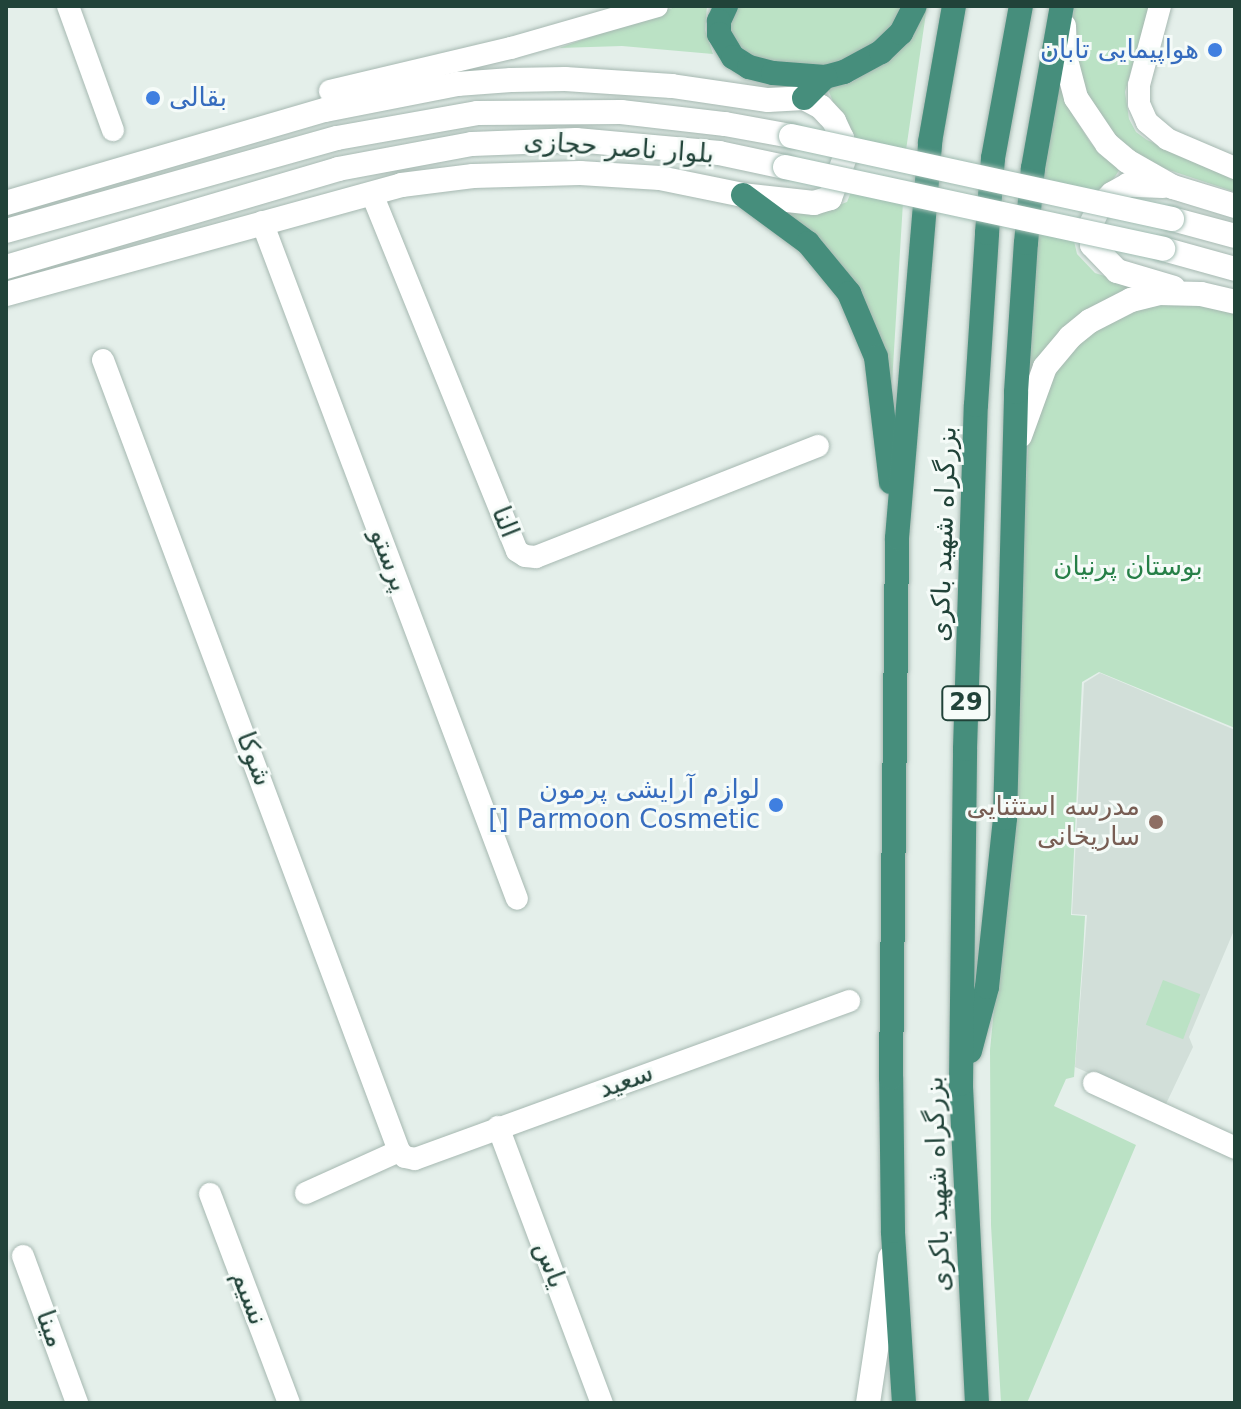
<!DOCTYPE html>
<meta charset="utf-8">
<style>
body{margin:0}
#map{position:relative;width:1241px;height:1409px;overflow:hidden;background:#e4efea;font-family:"DejaVu Sans",Cairo,sans-serif}
div>[style]{position:absolute}
.built>*{inset:0;background:#d2dfd9}
.green>*{inset:0;background:#bbe2c5;transform-origin:0 0}
.roads{filter:drop-shadow(0 0 2px #a6b8b1) drop-shadow(0 0 2px #a6b8b1)}
.minor>*{height:22px;margin:-11px;padding:0 11px;transform-origin:11px;border-radius:11px;background:#fff}
.tertiary>*{height:24px;margin:-12px;padding:0 12px;transform-origin:12px;border-radius:12px;background:#fff}
.secondary>*{height:24px;margin:-12px;padding:0 12px;transform-origin:12px;border-radius:12px;background:#fff}
.trunk>*{height:24px;margin:-12px;padding:0 12px;transform-origin:12px;border-radius:12px;background:#468e7c}
.bridges{filter:drop-shadow(0 0 2px #a1bcb2) drop-shadow(0 0 2px #a1bcb2)}
.secondary-bridge>*{height:24px;margin:-12px;padding:0 12px;transform-origin:12px;border-radius:12px;background:#fff}
.dots>*{width:22px;height:22px;translate:-50% -50%;box-sizing:border-box;border:4px solid #f5fbf8;border-radius:50%}
span{translate:-50% -50%;white-space:nowrap;text-align:center;line-height:1.15;-webkit-text-stroke:6px #f5fbf8;paint-order:stroke}
.shield-label span{padding:2px 6px;background:#f5fbf8;border:2px solid;border-radius:6px;-webkit-text-stroke-width:0}
.shield-label{font-size:24px;color:#214339;font-weight:700}
.shop-label{font-size:26px;color:#366cbe}
.right{translate:-100% -50%;text-align:right}
.left{translate:0 -50%;text-align:left}
.street-label{font-size:26px;color:#214339}
.park-label{font-size:26px;color:#267f47}
.education-label{font-size:26px;color:#785e54}
.frame{position:absolute;inset:0;border:8px solid #214339;pointer-events:none}
</style>
<div id="map">
<div class="built">
<div style="clip-path:polygon(1100px 673px,1235px 730px,1235px 928px,1189px 1037px,1193px 1047px,1165px 1106px,1075px 1067px,1087px 915px,1072px 914px,1084px 683px)"></div>
</div>
<div class="green">
<div style="clip-path:polygon(678px 6px,707px 6px,705px 30px,713px 54px,622px 46px,559px 48px)"></div>
<div style="clip-path:polygon(736px 6px,906px 6px,896px 24px,878px 42px,829px 67px,785px 64px,737px 52px,727px 25px)"></div>
<div style="clip-path:polygon(927px 6px,906px 150px,847px 136px,827px 87px,852px 82px,888px 60px)"></div>
<div style="clip-path:polygon(1074px 6px,1149px 6px,1125px 92px,1129px 119px,1136px 132px,1147px 140px,1235px 179px,1235px 192px,1148px 163px,1130px 153px,1092px 112px,1071px 39px)"></div>
<div style="clip-path:polygon(1058px 82px,1071px 112px,1090px 142px,1103px 157px,1122px 166px,1104px 193px,1043px 181px)"></div>
<div style="clip-path:polygon(851px 192px,903px 202px,891px 400px,883px 357px,766px 203px,828px 209px,847px 202px)"></div>
<div style="clip-path:polygon(1038px 234px,1074px 241px,1077px 254px,1095px 273px,1147px 289px,1126px 294px,1024px 394px)"></div>
<div style="clip-path:polygon(1185px 301px,1235px 311px,1235px 728px,1099px 672px,1082px 682px,1071px 915px,1085px 916px,1083px 952px,1074px 1077px,1066px 1079px,1054px 1106px,1136px 1145px,1027px 1403px,1001px 1403px,991px 1225px,990px 1050px,1001px 938px,1029px 430px,1046px 383px,1079px 340px,1134px 309px)"></div>
<div style="left:1163px;top:980px;width:40px;height:48px;rotate:21deg"></div>
</div>
<div class="roads">
<div class="minor">
<div style="left:68px;top:6px;width:132px;rotate:70.1deg"></div>
<div style="left:1160px;top:6px;width:82px;rotate:104.9deg"></div>
<div style="left:1139px;top:85px;width:19px;rotate:90deg"></div>
<div style="left:1139px;top:104px;width:20px;rotate:66deg"></div>
<div style="left:1147px;top:122px;width:26px;rotate:40deg"></div>
<div style="left:1167px;top:139px;width:74px;rotate:23.1deg"></div>
<div style="left:330px;top:91px;width:186px;rotate:-13.4deg"></div>
<div style="left:511px;top:48px;width:152px;rotate:-16deg"></div>
<div style="left:372px;top:194px;width:385px;rotate:67.9deg"></div>
<div style="left:517px;top:551px;width:9px;rotate:32deg"></div>
<div style="left:525px;top:556px;width:11px;rotate:5deg"></div>
<div style="left:536px;top:557px;width:303px;rotate:-21.5deg"></div>
<div style="left:262px;top:222px;width:723px;rotate:69.36deg"></div>
<div style="left:103px;top:360px;width:845px;rotate:69.48deg"></div>
<div style="left:399px;top:1151px;width:8px;rotate:45deg"></div>
<div style="left:405px;top:1157px;width:10px;rotate:11deg"></div>
<div style="left:415px;top:1159px;width:462px;rotate:-20deg"></div>
<div style="left:1094px;top:1083px;width:155px;rotate:24.7deg"></div>
<div style="left:498px;top:1127px;width:295px;rotate:69.4deg"></div>
<div style="left:306px;top:1193px;width:102px;rotate:-24.3deg"></div>
<div style="left:210px;top:1194px;width:223px;rotate:69.3deg"></div>
<div style="left:23px;top:1256px;width:157px;rotate:69.8deg"></div>
</div>
<div class="tertiary">
<div style="left:868px;top:1403px;width:147px;rotate:-81.4deg"></div>
</div>
<div class="secondary">
<div style="left:1064px;top:26px;width:30px;rotate:88deg"></div>
<div style="left:1065px;top:56px;width:43px;rotate:75.3deg"></div>
<div style="left:1076px;top:98px;width:55px;rotate:56deg"></div>
<div style="left:1107px;top:144px;width:26px;rotate:40deg"></div>
<div style="left:1127px;top:161px;width:53px;rotate:29.5deg"></div>
<div style="left:1173px;top:187px;width:65px;rotate:17deg"></div>
<div style="left:1163px;top:186px;width:35px;rotate:-178deg"></div>
<div style="left:1128px;top:185px;width:18px;rotate:151deg"></div>
<div style="left:1112px;top:194px;width:18px;rotate:135deg"></div>
<div style="left:1099px;top:207px;width:19px;rotate:115deg"></div>
<div style="left:1091px;top:224px;width:21px;rotate:87deg"></div>
<div style="left:1092px;top:245px;width:36px;rotate:46deg"></div>
<div style="left:1117px;top:271px;width:59px;rotate:16.6deg"></div>
<div style="left:6px;top:203px;width:332px;rotate:-16.3deg"></div>
<div style="left:325px;top:110px;width:135px;rotate:-11.1deg"></div>
<div style="left:457px;top:84px;width:54px;rotate:-4.2deg"></div>
<div style="left:511px;top:80px;width:54px;rotate:-1.1deg"></div>
<div style="left:565px;top:79px;width:107px;rotate:3.7deg"></div>
<div style="left:672px;top:86px;width:97px;rotate:8.3deg"></div>
<div style="left:768px;top:100px;width:36px;rotate:-3deg"></div>
<div style="left:804px;top:98px;width:19px;rotate:28deg"></div>
<div style="left:821px;top:107px;width:19px;rotate:47deg"></div>
<div style="left:834px;top:121px;width:19px;rotate:65deg"></div>
<div style="left:842px;top:138px;width:19px;rotate:81deg"></div>
<div style="left:845px;top:157px;width:44px;rotate:110.1deg"></div>
<div style="left:830px;top:198px;width:17px;rotate:163deg"></div>
<div style="left:814px;top:203px;width:71px;rotate:-173.6deg"></div>
<div style="left:743px;top:195px;width:85px;rotate:-168.4deg"></div>
<div style="left:660px;top:178px;width:80px;rotate:-176.4deg"></div>
<div style="left:580px;top:173px;width:107px;rotate:178.4deg"></div>
<div style="left:473px;top:176px;width:72px;rotate:172.8deg"></div>
<div style="left:402px;top:185px;width:411px;rotate:164.6deg"></div>
<div style="left:1172px;top:219px;width:65px;rotate:15.1deg"></div>
<div style="left:6px;top:231px;width:344px;rotate:-15.7deg"></div>
<div style="left:337px;top:138px;width:142px;rotate:-10.1deg"></div>
<div style="left:477px;top:113px;width:144px;rotate:-0.4deg"></div>
<div style="left:621px;top:112px;width:105px;rotate:6.6deg"></div>
<div style="left:725px;top:124px;width:67px;rotate:10.3deg"></div>
<div style="left:1163px;top:249px;width:75px;rotate:15.5deg"></div>
<div style="left:6px;top:267px;width:346px;rotate:-16.4deg"></div>
<div style="left:338px;top:169px;width:136px;rotate:-10.6deg"></div>
<div style="left:472px;top:144px;width:104px;rotate:-2.2deg"></div>
<div style="left:576px;top:140px;width:144px;rotate:5.2deg"></div>
<div style="left:719px;top:153px;width:67px;rotate:12deg"></div>
<div style="left:1020px;top:436px;width:73px;rotate:-70.1deg"></div>
<div style="left:1045px;top:367px;width:39px;rotate:-50deg"></div>
<div style="left:1070px;top:337px;width:26px;rotate:-39deg"></div>
<div style="left:1090px;top:321px;width:46px;rotate:-27.1deg"></div>
<div style="left:1131px;top:300px;width:29px;rotate:-14deg"></div>
<div style="left:1159px;top:293px;width:42px;rotate:1.4deg"></div>
<div style="left:1201px;top:294px;width:35px;rotate:13deg"></div>
</div>
<div class="trunk">
<div style="left:726px;top:6px;width:17px;rotate:115deg"></div>
<div style="left:719px;top:21px;width:13px;rotate:90deg"></div>
<div style="left:719px;top:34px;width:27px;rotate:59deg"></div>
<div style="left:733px;top:57px;width:19px;rotate:32deg"></div>
<div style="left:749px;top:67px;width:25px;rotate:14deg"></div>
<div style="left:773px;top:73px;width:52px;rotate:4.4deg"></div>
<div style="left:825px;top:77px;width:20px;rotate:-15deg"></div>
<div style="left:844px;top:72px;width:42px;rotate:-28.4deg"></div>
<div style="left:881px;top:52px;width:28px;rotate:-44deg"></div>
<div style="left:901px;top:33px;width:30px;rotate:-63deg"></div>
<div style="left:804px;top:98px;width:30px;rotate:-45deg"></div>
<div style="left:743px;top:195px;width:81px;rotate:36.4deg"></div>
<div style="left:808px;top:243px;width:65px;rotate:50.6deg"></div>
<div style="left:849px;top:293px;width:69px;rotate:67.1deg"></div>
<div style="left:876px;top:357px;width:126px;rotate:83.2deg"></div>
<div style="left:970px;top:1051px;width:66px;rotate:-75.1deg"></div>
<div style="left:987px;top:987px;width:170px;rotate:-83.9deg"></div>
<div style="left:1005px;top:818px;width:426px;rotate:-88.5deg"></div>
<div style="left:1016px;top:392px;width:149px;rotate:-86.2deg"></div>
<div style="left:1026px;top:243px;width:75px;rotate:-84.7deg"></div>
<div style="left:1033px;top:168px;width:165px;rotate:-79.9deg"></div>
<div style="left:904px;top:1403px;width:172px;rotate:-93.7deg"></div>
<div style="left:893px;top:1231px;width:153px;rotate:-90.7deg"></div>
<div style="left:891px;top:1078px;width:540px;rotate:-89.36deg"></div>
<div style="left:897px;top:538px;width:397px;rotate:-85.2deg"></div>
<div style="left:930px;top:142px;width:138px;rotate:-80deg"></div>
<div style="left:977px;top:1403px;width:319px;rotate:-92.9deg"></div>
<div style="left:961px;top:1084px;width:335px;rotate:-89.3deg"></div>
<div style="left:965px;top:749px;width:344px;rotate:-88.2deg"></div>
<div style="left:976px;top:405px;width:172px;rotate:-86.3deg"></div>
<div style="left:987px;top:233px;width:75px;rotate:-85.4deg"></div>
<div style="left:993px;top:158px;width:155px;rotate:-79.6deg"></div>
</div>
</div>
<div class="bridges">
<div class="secondary-bridge">
<div style="left:791px;top:136px;width:390px;rotate:12.3deg"></div>
<div style="left:785px;top:167px;width:387px;rotate:12.2deg"></div>
</div>
</div>
<div class="dots">
<div style="left:1215px;top:50px;background:#3f7fe0"></div>
<div style="left:153px;top:98px;background:#3f7fe0"></div>
<div style="left:776px;top:805px;background:#3f7fe0"></div>
<div style="left:1156px;top:822px;background:#8d6e63"></div>
</div>
<div class="shield-label">
<span style="left:966px;top:703px">29</span>
</div>
<div class="shop-label">
<span class="right" style="left:1199px;top:50px">هواپیمایی تابان</span>
<span class="left" style="left:169px;top:98px">بقالی</span>
<span class="right" style="left:760px;top:805px">لوازم آرایشی پرمون<br>[] Parmoon Cosmetic</span>
</div>
<div class="street-label">
<span style="left:619px;top:148px;rotate:4deg">بلوار ناصر حجازی</span>
<span style="left:505px;top:522px;rotate:68deg">النا</span>
<span style="left:944px;top:534px;rotate:-88deg">بزرگراه شهید باکری</span>
<span style="left:389px;top:560px;rotate:69deg">پرستو</span>
<span style="left:254px;top:759px;rotate:69deg">شوکا</span>
<span style="left:626px;top:1081px;rotate:-20deg">سعید</span>
<span style="left:938px;top:1184px;rotate:-92deg">بزرگراه شهید باکری</span>
<span style="left:550px;top:1265px;rotate:69deg">یاس</span>
<span style="left:249px;top:1298px;rotate:69deg">نسیم</span>
<span style="left:50px;top:1329px;rotate:70deg">مینا</span>
</div>
<div class="park-label">
<span style="left:1128px;top:567px">بوستان پرنیان</span>
</div>
<div class="education-label">
<span class="right" style="left:1140px;top:822px">مدرسه استثنایی<br>ساریخانی</span>
</div>
<div class="frame"></div>
</div>
